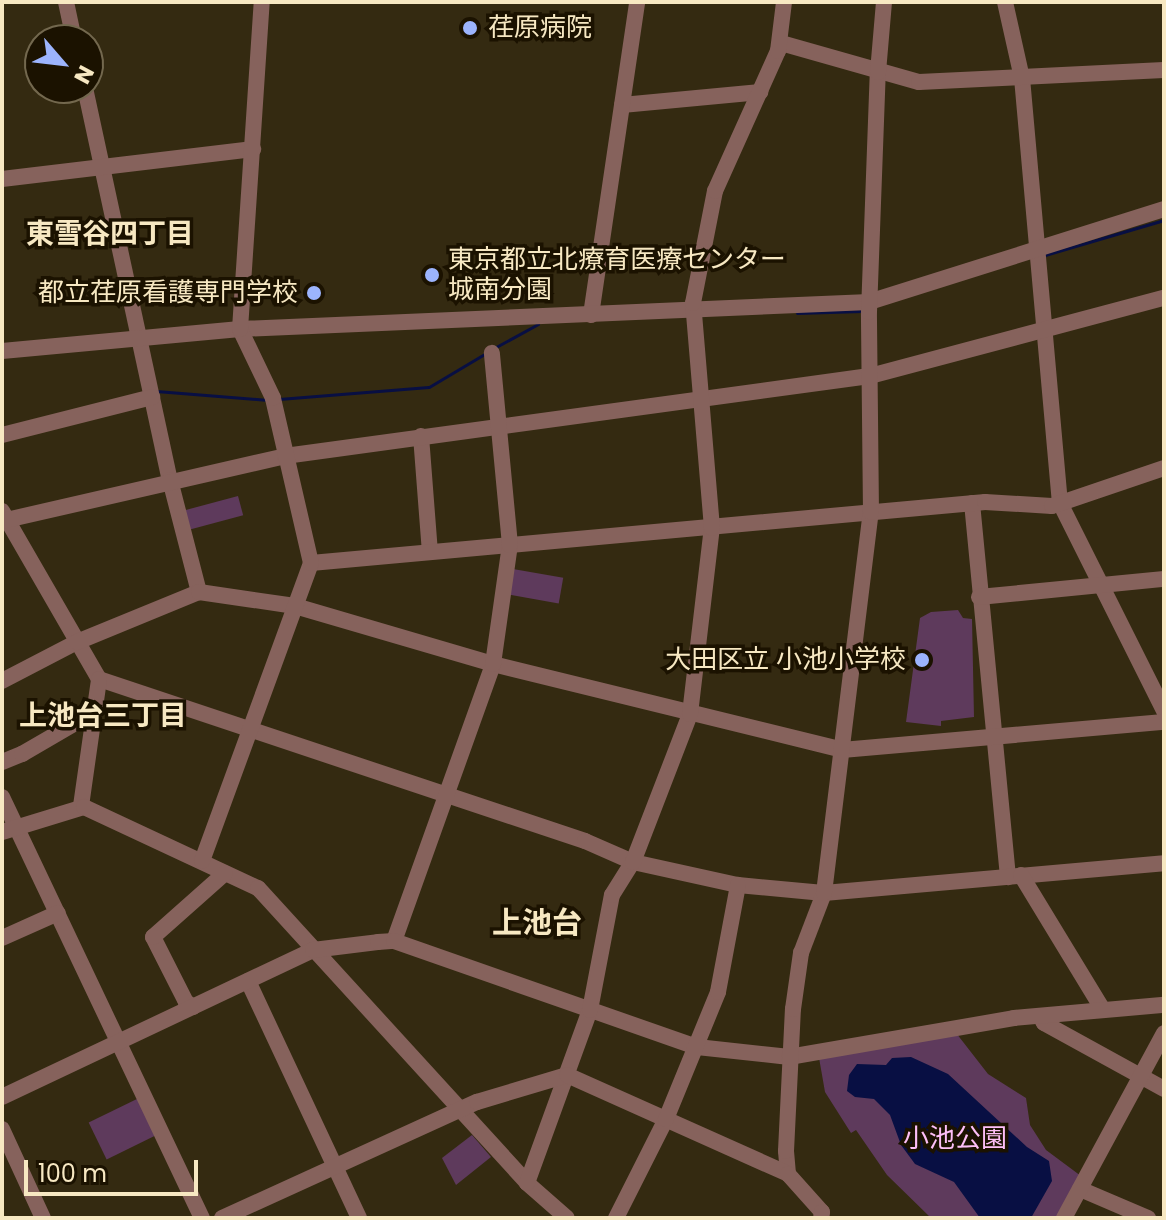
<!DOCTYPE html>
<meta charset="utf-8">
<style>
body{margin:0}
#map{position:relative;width:1166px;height:1220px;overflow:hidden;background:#342a11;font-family:Poppins,"Noto Sans JP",sans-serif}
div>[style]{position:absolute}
.green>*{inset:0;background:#5e3a5c;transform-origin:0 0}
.water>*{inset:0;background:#080f43}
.stream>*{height:3px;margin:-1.5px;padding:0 1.5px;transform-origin:1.5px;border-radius:1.5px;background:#080f43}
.minor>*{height:16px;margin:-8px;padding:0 8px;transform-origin:8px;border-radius:8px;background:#86625c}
.dots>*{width:22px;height:22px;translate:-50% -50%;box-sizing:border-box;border:4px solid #1b1200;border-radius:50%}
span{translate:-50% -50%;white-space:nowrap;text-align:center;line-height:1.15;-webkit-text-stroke:7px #1b1200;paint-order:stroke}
.poi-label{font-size:26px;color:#f7e8c2}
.left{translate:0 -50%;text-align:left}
.right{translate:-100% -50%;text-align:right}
.park-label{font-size:26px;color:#fdbff7}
.neighbourhood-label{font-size:28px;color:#f7e8c2;font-weight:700}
.quarter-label{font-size:30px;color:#f7e8c2;font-weight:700}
.frame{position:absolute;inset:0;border:4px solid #f7e8c2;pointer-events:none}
.north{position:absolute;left:24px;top:24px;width:80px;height:80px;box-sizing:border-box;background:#1b1200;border:2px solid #73684e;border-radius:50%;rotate:118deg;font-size:22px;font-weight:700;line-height:32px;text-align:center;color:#f7e8c2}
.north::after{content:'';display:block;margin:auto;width:28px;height:36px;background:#9cb4fd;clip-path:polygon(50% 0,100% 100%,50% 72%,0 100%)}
.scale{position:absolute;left:24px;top:1160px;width:174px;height:36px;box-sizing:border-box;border:4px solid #f7e8c2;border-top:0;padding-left:10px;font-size:24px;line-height:28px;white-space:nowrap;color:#f7e8c2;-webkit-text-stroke:6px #1b1200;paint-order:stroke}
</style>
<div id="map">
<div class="green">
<div style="left:238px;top:496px;width:20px;height:56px;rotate:75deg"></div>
<div style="left:513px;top:569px;width:51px;height:26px;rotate:10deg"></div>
<div style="clip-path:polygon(958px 610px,963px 618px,972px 619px,974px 717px,941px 721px,941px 726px,906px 722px,920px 618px,931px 612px)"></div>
<div style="clip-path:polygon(953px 1029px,988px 1074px,1026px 1098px,1030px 1125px,1046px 1150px,1081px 1176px,1058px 1218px,931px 1218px,887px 1175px,856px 1130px,851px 1133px,825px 1092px,818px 1052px)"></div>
<div style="left:139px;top:1098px;width:41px;height:56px;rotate:64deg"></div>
<div style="clip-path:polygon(472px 1135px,491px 1157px,456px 1185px,442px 1158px)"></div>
</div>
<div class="water">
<div style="clip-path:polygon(911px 1057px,948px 1074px,1027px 1147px,1049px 1161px,1052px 1181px,1031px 1218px,980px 1218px,954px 1182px,915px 1164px,901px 1145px,890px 1115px,874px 1099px,855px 1097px,847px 1091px,849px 1075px,857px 1064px,886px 1065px,892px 1058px)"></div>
</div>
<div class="stream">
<div style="left:1045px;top:255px;width:124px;rotate:-16.4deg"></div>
<div style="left:797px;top:313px;width:65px;rotate:-1.8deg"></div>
<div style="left:496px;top:347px;width:48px;rotate:-28.7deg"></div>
<div style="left:156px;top:391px;width:112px;rotate:4.6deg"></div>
<div style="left:279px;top:399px;width:150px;rotate:-4.6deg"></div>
<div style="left:429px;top:387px;width:66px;rotate:-30.8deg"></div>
</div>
<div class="minor">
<div style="left:66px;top:2px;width:39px;rotate:78deg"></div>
<div style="left:1005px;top:2px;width:78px;rotate:77.4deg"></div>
<div style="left:1022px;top:78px;width:427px;rotate:84.9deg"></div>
<div style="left:1060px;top:503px;width:233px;rotate:63.4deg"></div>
<div style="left:781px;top:43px;width:143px;rotate:15.8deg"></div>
<div style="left:919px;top:82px;width:245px;rotate:-2.8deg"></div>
<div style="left:85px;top:88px;width:401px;rotate:77.8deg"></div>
<div style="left:170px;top:480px;width:116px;rotate:75.5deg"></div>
<div style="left:622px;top:105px;width:139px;rotate:-5.4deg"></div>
<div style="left:2px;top:179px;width:253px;rotate:-6.8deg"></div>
<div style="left:591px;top:315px;width:316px;rotate:-81.6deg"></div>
<div style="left:2px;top:351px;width:239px;rotate:-5.3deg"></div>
<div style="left:240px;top:329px;width:630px;rotate:-2.46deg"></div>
<div style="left:869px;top:302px;width:309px;rotate:-17.5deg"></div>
<div style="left:2px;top:435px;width:155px;rotate:-14.2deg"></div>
<div style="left:421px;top:436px;width:116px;rotate:85.6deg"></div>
<div style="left:972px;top:503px;width:376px;rotate:84.5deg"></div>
<div style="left:2px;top:511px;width:194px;rotate:60deg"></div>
<div style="left:99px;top:679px;width:512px;rotate:18.43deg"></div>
<div style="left:585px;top:841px;width:52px;rotate:23.6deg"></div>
<div style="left:633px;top:862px;width:107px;rotate:12.4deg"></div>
<div style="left:738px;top:885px;width:86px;rotate:5.3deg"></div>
<div style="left:824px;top:893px;width:341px;rotate:-5deg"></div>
<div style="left:2px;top:521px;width:290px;rotate:-12.9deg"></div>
<div style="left:285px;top:456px;width:590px;rotate:-7.79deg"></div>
<div style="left:870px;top:376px;width:304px;rotate:-14.9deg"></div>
<div style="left:311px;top:563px;width:677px;rotate:-5.17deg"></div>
<div style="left:985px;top:502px;width:67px;rotate:3.4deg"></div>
<div style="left:1052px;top:506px;width:118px;rotate:-18.7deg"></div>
<div style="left:979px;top:597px;width:186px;rotate:-5.6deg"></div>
<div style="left:2px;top:681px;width:85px;rotate:-27.5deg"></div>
<div style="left:77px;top:642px;width:132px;rotate:-22.3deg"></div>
<div style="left:199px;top:592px;width:97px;rotate:8.3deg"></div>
<div style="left:295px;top:606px;width:206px;rotate:16.3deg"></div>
<div style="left:493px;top:664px;width:359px;rotate:13.8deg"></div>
<div style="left:842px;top:750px;width:323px;rotate:-5deg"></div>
<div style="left:2px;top:762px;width:22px;rotate:-22deg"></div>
<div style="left:22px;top:754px;width:64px;rotate:-30.2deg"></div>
<div style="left:2px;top:797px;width:466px;rotate:64.6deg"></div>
<div style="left:81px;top:806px;width:128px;rotate:-81.9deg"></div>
<div style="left:2px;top:832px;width:86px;rotate:-17deg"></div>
<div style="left:84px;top:807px;width:192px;rotate:25deg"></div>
<div style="left:258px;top:888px;width:399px;rotate:47.6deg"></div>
<div style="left:527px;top:1183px;width:53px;rotate:41.2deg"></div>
<div style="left:202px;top:861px;width:317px;rotate:-69.9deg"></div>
<div style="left:311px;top:563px;width:169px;rotate:-103deg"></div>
<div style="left:273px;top:398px;width:76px;rotate:-115.6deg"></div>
<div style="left:240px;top:329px;width:328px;rotate:-86.2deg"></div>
<div style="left:1021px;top:875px;width:158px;rotate:58.7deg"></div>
<div style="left:2px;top:938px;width:61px;rotate:-24.1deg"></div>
<div style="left:394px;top:941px;width:294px;rotate:-70.3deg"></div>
<div style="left:493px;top:664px;width:120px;rotate:-81.9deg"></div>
<div style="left:510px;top:545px;width:193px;rotate:-95.4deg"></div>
<div style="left:248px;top:981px;width:262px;rotate:64.9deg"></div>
<div style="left:193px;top:1007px;width:9px;rotate:-144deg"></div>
<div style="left:186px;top:1002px;width:73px;rotate:-116.9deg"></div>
<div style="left:153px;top:937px;width:96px;rotate:-41.6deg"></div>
<div style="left:1040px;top:1016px;width:8px;rotate:60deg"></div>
<div style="left:1044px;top:1023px;width:137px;rotate:28.8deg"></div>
<div style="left:2px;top:1097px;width:344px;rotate:-25.3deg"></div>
<div style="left:313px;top:950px;width:65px;rotate:-7deg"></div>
<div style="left:378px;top:942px;width:16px;rotate:-4deg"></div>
<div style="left:394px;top:941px;width:321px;rotate:19.3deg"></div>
<div style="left:697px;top:1047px;width:93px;rotate:6.2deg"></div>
<div style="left:789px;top:1057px;width:228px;rotate:-9.8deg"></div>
<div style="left:1014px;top:1018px;width:151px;rotate:-5deg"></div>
<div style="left:2px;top:1129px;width:98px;rotate:65.3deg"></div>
<div style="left:788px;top:1174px;width:23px;rotate:-95deg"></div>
<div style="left:786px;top:1151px;width:142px;rotate:-87.2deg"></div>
<div style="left:793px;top:1009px;width:57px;rotate:-81.9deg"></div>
<div style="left:801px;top:953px;width:64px;rotate:-69deg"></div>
<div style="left:824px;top:893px;width:384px;rotate:-83deg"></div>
<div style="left:871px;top:512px;width:200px;rotate:-90.6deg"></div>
<div style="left:869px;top:312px;width:240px;rotate:-87.9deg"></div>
<div style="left:878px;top:72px;width:70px;rotate:-85.1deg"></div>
<div style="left:527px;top:1183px;width:184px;rotate:-70deg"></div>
<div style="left:590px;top:1010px;width:117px;rotate:-79.2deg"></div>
<div style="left:612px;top:895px;width:39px;rotate:-58deg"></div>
<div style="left:633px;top:862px;width:159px;rotate:-68.9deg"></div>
<div style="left:690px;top:714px;width:187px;rotate:-83.3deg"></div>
<div style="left:712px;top:528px;width:226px;rotate:-94.8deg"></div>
<div style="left:693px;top:303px;width:114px;rotate:-78.9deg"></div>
<div style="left:715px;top:191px;width:154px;rotate:-65.8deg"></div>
<div style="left:778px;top:51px;width:49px;rotate:-83deg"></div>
<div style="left:1080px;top:1189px;width:74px;rotate:23.1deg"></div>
<div style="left:222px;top:1218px;width:280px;rotate:-24.5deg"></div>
<div style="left:477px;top:1102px;width:94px;rotate:-16.7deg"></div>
<div style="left:567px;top:1075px;width:242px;rotate:24.1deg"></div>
<div style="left:788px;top:1174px;width:51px;rotate:48.2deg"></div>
<div style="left:822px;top:1212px;width:6px;rotate:99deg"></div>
<div style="left:616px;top:1218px;width:111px;rotate:-63.2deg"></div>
<div style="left:666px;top:1119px;width:137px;rotate:-67.7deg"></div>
<div style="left:718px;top:992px;width:109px;rotate:-79.4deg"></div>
<div style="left:1064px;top:1218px;width:210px;rotate:-61.6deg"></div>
</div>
<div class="dots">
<div style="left:470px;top:28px;background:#9cb4fd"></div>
<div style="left:432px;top:275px;background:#9cb4fd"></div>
<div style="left:314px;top:293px;background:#9cb4fd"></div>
<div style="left:922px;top:660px;background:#9cb4fd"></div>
</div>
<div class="poi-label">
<span class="left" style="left:488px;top:28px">荏原病院</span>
<span class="left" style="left:448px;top:275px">東京都立北療育医療センター<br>城南分園</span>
<span class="right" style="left:298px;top:293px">都立荏原看護専門学校</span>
<span class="right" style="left:906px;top:660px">大田区立 小池小学校</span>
</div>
<div class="park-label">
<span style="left:955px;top:1139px">小池公園</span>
</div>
<div class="neighbourhood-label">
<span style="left:110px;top:234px">東雪谷四丁目</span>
<span style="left:103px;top:716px">上池台三丁目</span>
</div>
<div class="quarter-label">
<span style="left:537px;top:923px">上池台</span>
</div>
<div class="frame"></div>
<div class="north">N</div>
<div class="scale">100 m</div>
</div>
